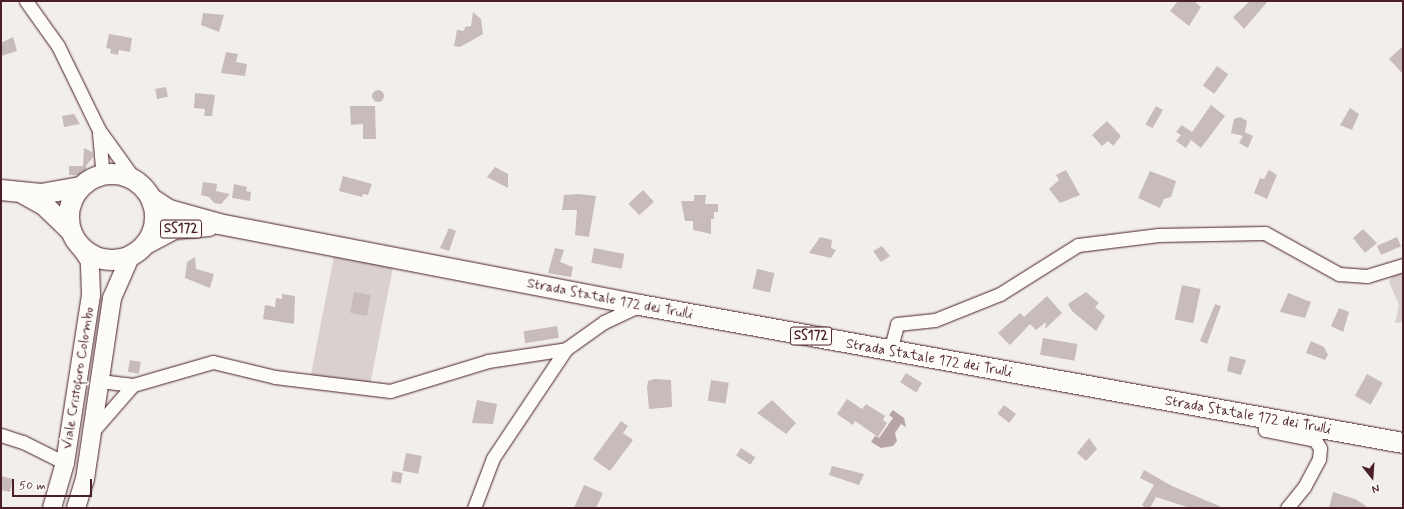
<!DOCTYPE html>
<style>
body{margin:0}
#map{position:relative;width:1404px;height:509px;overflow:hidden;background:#f2efeb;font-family:Mynerve,sans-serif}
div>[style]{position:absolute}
.green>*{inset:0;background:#d9d0cf;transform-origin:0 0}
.water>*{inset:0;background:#b7a5a6}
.building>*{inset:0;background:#c8bbbb;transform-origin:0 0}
.round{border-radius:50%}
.roads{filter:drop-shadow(0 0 1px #4a1f2b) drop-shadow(0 0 1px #4a1f2b)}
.minor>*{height:13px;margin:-6.5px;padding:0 6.5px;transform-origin:6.5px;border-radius:6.5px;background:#fdfcf7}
.secondary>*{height:18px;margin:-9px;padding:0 9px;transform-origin:9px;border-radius:9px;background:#fdfcf7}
.primary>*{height:20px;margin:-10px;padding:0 10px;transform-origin:10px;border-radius:10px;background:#fdfcf7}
.primary>.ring{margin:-10px;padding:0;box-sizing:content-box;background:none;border:20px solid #fdfcf7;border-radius:50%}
span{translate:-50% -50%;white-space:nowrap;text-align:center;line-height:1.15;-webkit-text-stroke:3.5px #fdfcf7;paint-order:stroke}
.shield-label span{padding:1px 3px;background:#fdfcf7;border:1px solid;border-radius:3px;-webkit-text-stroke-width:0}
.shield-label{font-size:13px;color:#4a1f2b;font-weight:700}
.street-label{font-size:14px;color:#4a1f2b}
.frame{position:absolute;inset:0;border:2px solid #4a1f2b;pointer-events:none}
.north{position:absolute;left:1352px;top:457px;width:40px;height:40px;-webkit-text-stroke:3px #fdfcf7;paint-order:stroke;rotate:163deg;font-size:11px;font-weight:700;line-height:16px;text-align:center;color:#4a1f2b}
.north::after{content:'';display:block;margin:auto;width:14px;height:18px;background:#4a1f2b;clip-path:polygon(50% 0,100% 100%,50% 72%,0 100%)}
.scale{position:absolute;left:12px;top:479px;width:80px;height:18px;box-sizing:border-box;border:2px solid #4a1f2b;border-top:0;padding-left:5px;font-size:12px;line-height:14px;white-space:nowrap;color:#4a1f2b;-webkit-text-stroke:3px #fdfcf7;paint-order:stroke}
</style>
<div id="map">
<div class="green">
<div style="left:334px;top:256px;width:60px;height:131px;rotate:11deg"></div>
<div style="clip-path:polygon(1403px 270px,1403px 322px,1395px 323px,1399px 305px,1389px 282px,1394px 274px)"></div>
</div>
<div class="water">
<div style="clip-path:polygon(893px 410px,904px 418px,906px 427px,901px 424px,895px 433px,897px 441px,893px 446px,881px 448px,871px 442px,875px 436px,879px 438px,893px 418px,889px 415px)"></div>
</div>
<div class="building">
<div style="clip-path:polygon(1178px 1px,1194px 1px,1201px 7px,1189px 26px,1170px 11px)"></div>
<div style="clip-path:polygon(1250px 1px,1268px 1px,1244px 29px,1233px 17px)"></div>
<div style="clip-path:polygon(473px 12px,481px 19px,483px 34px,460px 47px,454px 46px,457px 30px,464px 31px,465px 27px,471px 26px)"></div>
<div style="clip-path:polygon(203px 13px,224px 15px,219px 32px,201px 25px)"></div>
<div style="clip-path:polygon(109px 34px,132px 38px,130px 52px,119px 50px,118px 55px,110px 53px,111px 49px,106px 48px)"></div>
<div style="clip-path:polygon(13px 37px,17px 51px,1px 56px,1px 43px)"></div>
<div style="clip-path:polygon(1403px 46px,1403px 74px,1389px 59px)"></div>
<div style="clip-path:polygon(226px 52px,238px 54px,236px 62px,247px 64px,245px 76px,221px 73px)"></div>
<div style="left:1217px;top:66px;width:14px;height:24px;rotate:36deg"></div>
<div style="left:166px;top:87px;width:10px;height:11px;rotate:79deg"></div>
<div class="round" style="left:372px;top:90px;width:12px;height:12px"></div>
<div style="clip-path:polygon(195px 93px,215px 95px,212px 116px,204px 116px,205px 109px,194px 108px)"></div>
<div style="clip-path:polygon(1211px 105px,1225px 116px,1201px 148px,1191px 140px,1186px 148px,1176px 141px,1181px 135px,1176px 132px,1182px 125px,1192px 132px)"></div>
<div style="clip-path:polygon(350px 106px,375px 106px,376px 139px,363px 139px,363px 124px,351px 125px)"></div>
<div style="left:1156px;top:106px;width:8px;height:21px;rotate:30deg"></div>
<div style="clip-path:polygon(1350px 108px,1359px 114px,1352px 130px,1340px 125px)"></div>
<div style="clip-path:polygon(74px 114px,80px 124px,64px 127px,62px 116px)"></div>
<div style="clip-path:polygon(1240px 117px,1247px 121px,1245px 132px,1253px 136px,1248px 148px,1239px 143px,1243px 136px,1231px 133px,1234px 119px)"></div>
<div style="clip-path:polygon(1107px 121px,1121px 136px,1113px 146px,1108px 141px,1102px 146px,1092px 135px)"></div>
<div style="clip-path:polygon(84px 148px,92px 152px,93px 157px,86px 166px,87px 175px,69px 175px,69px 166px,83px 166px)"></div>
<div style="clip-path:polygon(495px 167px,508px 174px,508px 188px,487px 177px)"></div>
<div style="clip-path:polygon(1066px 170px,1080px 195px,1060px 203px,1049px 189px,1059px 180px,1056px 175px)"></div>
<div style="clip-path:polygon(1269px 170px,1277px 175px,1267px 199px,1254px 193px,1260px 178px,1264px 179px)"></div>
<div style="clip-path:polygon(1150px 171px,1176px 181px,1171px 197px,1164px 199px,1160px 208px,1138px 198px)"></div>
<div style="clip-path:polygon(343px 176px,372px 184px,368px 195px,363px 194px,362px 197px,339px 191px)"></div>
<div style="clip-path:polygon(203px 182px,217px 184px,216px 191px,230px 194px,221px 204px,214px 203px,209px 197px,201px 195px)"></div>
<div style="clip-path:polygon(234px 184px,247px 187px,246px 191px,251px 192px,250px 201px,232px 198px)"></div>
<div style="left:643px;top:190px;width:16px;height:20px;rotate:47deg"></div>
<div style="clip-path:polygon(579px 194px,596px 196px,589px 237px,575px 235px,577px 210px,562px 210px,564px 195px)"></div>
<div style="clip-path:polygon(694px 195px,706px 195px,705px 204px,718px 204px,718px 212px,714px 212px,714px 219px,711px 219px,711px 234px,693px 230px,693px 221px,685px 221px,681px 201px,694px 201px)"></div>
<div style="clip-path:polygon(449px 228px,456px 231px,449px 251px,440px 248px)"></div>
<div style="clip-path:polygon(1363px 229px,1377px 243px,1365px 253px,1353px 238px)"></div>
<div style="clip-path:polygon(820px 237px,832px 240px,831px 248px,836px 250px,831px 258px,809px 253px)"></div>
<div style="left:1397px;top:237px;width:10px;height:22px;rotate:66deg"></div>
<div style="clip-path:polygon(882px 246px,890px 256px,881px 262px,873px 251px)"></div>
<div style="clip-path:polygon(555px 248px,564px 250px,560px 262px,573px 267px,571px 277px,548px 273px)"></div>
<div style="left:594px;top:248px;width:31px;height:15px;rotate:11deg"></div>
<div style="clip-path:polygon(195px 257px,196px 269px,214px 274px,210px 288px,185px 278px,187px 262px)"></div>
<div style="left:757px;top:269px;width:18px;height:20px;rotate:13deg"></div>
<div style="left:1182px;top:285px;width:19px;height:35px;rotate:12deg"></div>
<div style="left:354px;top:292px;width:17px;height:21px;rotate:10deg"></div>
<div style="clip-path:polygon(1086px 292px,1099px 303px,1095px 307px,1105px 316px,1096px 331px,1072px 311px,1068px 304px)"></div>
<div style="clip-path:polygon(1288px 293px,1311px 302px,1305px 318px,1280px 312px)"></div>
<div style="clip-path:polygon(282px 294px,295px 296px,294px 324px,263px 319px,265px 305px,275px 307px,276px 298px,282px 299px)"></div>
<div style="clip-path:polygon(1047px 296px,1062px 313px,1045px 329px,1046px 322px,1036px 330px,1030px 324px,1010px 345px,998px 333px,1020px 313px,1024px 317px)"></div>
<div style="clip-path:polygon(1215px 304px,1221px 306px,1207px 344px,1200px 341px)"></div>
<div style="clip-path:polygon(1339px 308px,1349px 312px,1343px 332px,1331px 326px)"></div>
<div style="left:557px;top:326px;width:12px;height:34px;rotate:81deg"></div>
<div style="left:1043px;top:338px;width:35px;height:17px;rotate:10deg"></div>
<div style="clip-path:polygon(1311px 341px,1324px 347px,1328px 355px,1325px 360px,1306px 353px)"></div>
<div style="clip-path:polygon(1230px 356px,1246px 360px,1241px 375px,1227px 371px)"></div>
<div style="left:130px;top:360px;width:11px;height:12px;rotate:10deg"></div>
<div style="left:906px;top:373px;width:19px;height:11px;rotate:32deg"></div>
<div style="left:1367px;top:374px;width:18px;height:25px;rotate:29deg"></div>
<div style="clip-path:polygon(654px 379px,671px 380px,672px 407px,649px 409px,647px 388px,648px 381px)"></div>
<div style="left:711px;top:380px;width:18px;height:21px;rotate:9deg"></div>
<div style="clip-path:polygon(847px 399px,862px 409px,866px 404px,885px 416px,883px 420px,887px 423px,878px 437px,855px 421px,853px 425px,837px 414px)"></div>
<div style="clip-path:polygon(477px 400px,497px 404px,493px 424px,472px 423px)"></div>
<div style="clip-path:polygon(772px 400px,796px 423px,786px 434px,757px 413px)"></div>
<div style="left:1004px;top:405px;width:15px;height:11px;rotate:37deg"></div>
<div style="clip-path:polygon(621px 421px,628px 426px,623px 433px,633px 440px,610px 471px,593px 459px)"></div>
<div style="clip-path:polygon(1089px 438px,1097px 449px,1086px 461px,1077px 453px)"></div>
<div style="left:741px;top:448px;width:17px;height:9px;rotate:33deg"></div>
<div style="left:406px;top:453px;width:16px;height:18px;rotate:11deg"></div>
<div style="clip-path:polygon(832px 466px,864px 474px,859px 485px,829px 475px)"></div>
<div style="clip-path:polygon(1144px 470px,1172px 486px,1224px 508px,1190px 508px,1156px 497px,1150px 508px,1146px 508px,1142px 505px,1154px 485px,1140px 478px)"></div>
<div style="left:393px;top:471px;width:10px;height:11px;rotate:11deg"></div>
<div style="clip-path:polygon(1px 476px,13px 479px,10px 492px,1px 490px)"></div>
<div style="clip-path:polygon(584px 485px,603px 493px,596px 508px,574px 508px)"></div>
<div style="clip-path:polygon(1333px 492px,1355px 499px,1369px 508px,1329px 508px)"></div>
</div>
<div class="roads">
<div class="minor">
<div style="left:26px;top:1px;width:55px;rotate:54.6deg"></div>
<div style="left:58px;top:46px;width:93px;rotate:64deg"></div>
<div style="left:99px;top:130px;width:62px;rotate:54.2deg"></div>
<div style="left:99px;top:175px;width:9px;rotate:-69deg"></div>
<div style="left:102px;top:167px;width:35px;rotate:-95deg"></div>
<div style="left:890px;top:351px;width:28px;rotate:-75deg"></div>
<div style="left:897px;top:324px;width:38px;rotate:-6deg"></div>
<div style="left:935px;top:320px;width:70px;rotate:-21.8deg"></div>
<div style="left:1000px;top:294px;width:92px;rotate:-32.1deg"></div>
<div style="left:1078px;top:245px;width:81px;rotate:-7.1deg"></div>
<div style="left:1158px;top:235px;width:107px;rotate:-1.1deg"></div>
<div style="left:1265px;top:233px;width:85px;rotate:29deg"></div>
<div style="left:1339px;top:274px;width:28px;rotate:4deg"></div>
<div style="left:1367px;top:276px;width:38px;rotate:-17deg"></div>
<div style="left:100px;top:381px;width:33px;rotate:7deg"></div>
<div style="left:133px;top:385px;width:83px;rotate:-16deg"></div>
<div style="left:213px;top:362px;width:64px;rotate:13.6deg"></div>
<div style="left:275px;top:377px;width:116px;rotate:6.9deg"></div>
<div style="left:390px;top:391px;width:102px;rotate:-17deg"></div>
<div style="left:488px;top:361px;width:79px;rotate:-8.7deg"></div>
<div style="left:566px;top:349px;width:47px;rotate:-35.4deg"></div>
<div style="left:604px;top:322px;width:40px;rotate:-25deg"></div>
<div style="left:1264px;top:418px;width:12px;rotate:85deg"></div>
<div style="left:1265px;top:430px;width:51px;rotate:11.3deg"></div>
<div style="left:1315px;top:440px;width:9px;rotate:58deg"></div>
<div style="left:1320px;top:448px;width:11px;rotate:95deg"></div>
<div style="left:1319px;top:459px;width:32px;rotate:118deg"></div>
<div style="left:1304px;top:487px;width:27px;rotate:129deg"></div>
<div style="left:92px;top:432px;width:62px;rotate:-48.9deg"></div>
<div style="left:1px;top:435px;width:23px;rotate:18deg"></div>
<div style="left:23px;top:442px;width:47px;rotate:26.6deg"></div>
<div style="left:474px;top:508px;width:53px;rotate:-69.2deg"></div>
<div style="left:493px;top:458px;width:131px;rotate:-56.2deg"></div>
</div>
<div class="secondary">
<div style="left:52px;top:508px;width:47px;rotate:-73.9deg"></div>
<div style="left:65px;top:463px;width:170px;rotate:-81.2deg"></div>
<div style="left:91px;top:295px;width:34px;rotate:-92deg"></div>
<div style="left:90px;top:261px;width:14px;rotate:-124deg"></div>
<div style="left:76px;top:508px;width:30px;rotate:-73deg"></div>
<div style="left:85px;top:479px;width:183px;rotate:-81.5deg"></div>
<div style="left:112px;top:298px;width:45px;rotate:-66.3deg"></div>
</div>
<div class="primary">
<div class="ring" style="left:69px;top:174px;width:66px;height:66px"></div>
<div style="left:1px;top:190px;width:40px;rotate:5.7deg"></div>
<div style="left:41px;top:194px;width:40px;rotate:-10deg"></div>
<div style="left:24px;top:194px;width:23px;rotate:29deg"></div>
<div style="left:44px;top:205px;width:36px;rotate:44deg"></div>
<div style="left:152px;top:199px;width:20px;rotate:33deg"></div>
<div style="left:169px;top:210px;width:52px;rotate:15.6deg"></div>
<div style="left:219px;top:224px;width:429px;rotate:10.9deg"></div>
<div style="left:640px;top:305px;width:775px;rotate:10.25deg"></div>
<div style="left:146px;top:244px;width:32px;rotate:-28deg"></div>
<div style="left:174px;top:229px;width:35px;rotate:-5deg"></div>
</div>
</div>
<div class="shield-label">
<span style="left:181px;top:229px">SS172</span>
<span style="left:811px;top:336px">SS172</span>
</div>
<div class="street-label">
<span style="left:610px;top:299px;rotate:11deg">Strada Statale 172 dei Trulli</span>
<span style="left:929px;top:358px;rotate:10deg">Strada Statale 172 dei Trulli</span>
<span style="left:78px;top:378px;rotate:-81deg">Viale Cristoforo Colombo</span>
<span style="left:1248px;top:415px;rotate:10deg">Strada Statale 172 dei Trulli</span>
</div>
<div class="frame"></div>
<div class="north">N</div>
<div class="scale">50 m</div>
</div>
